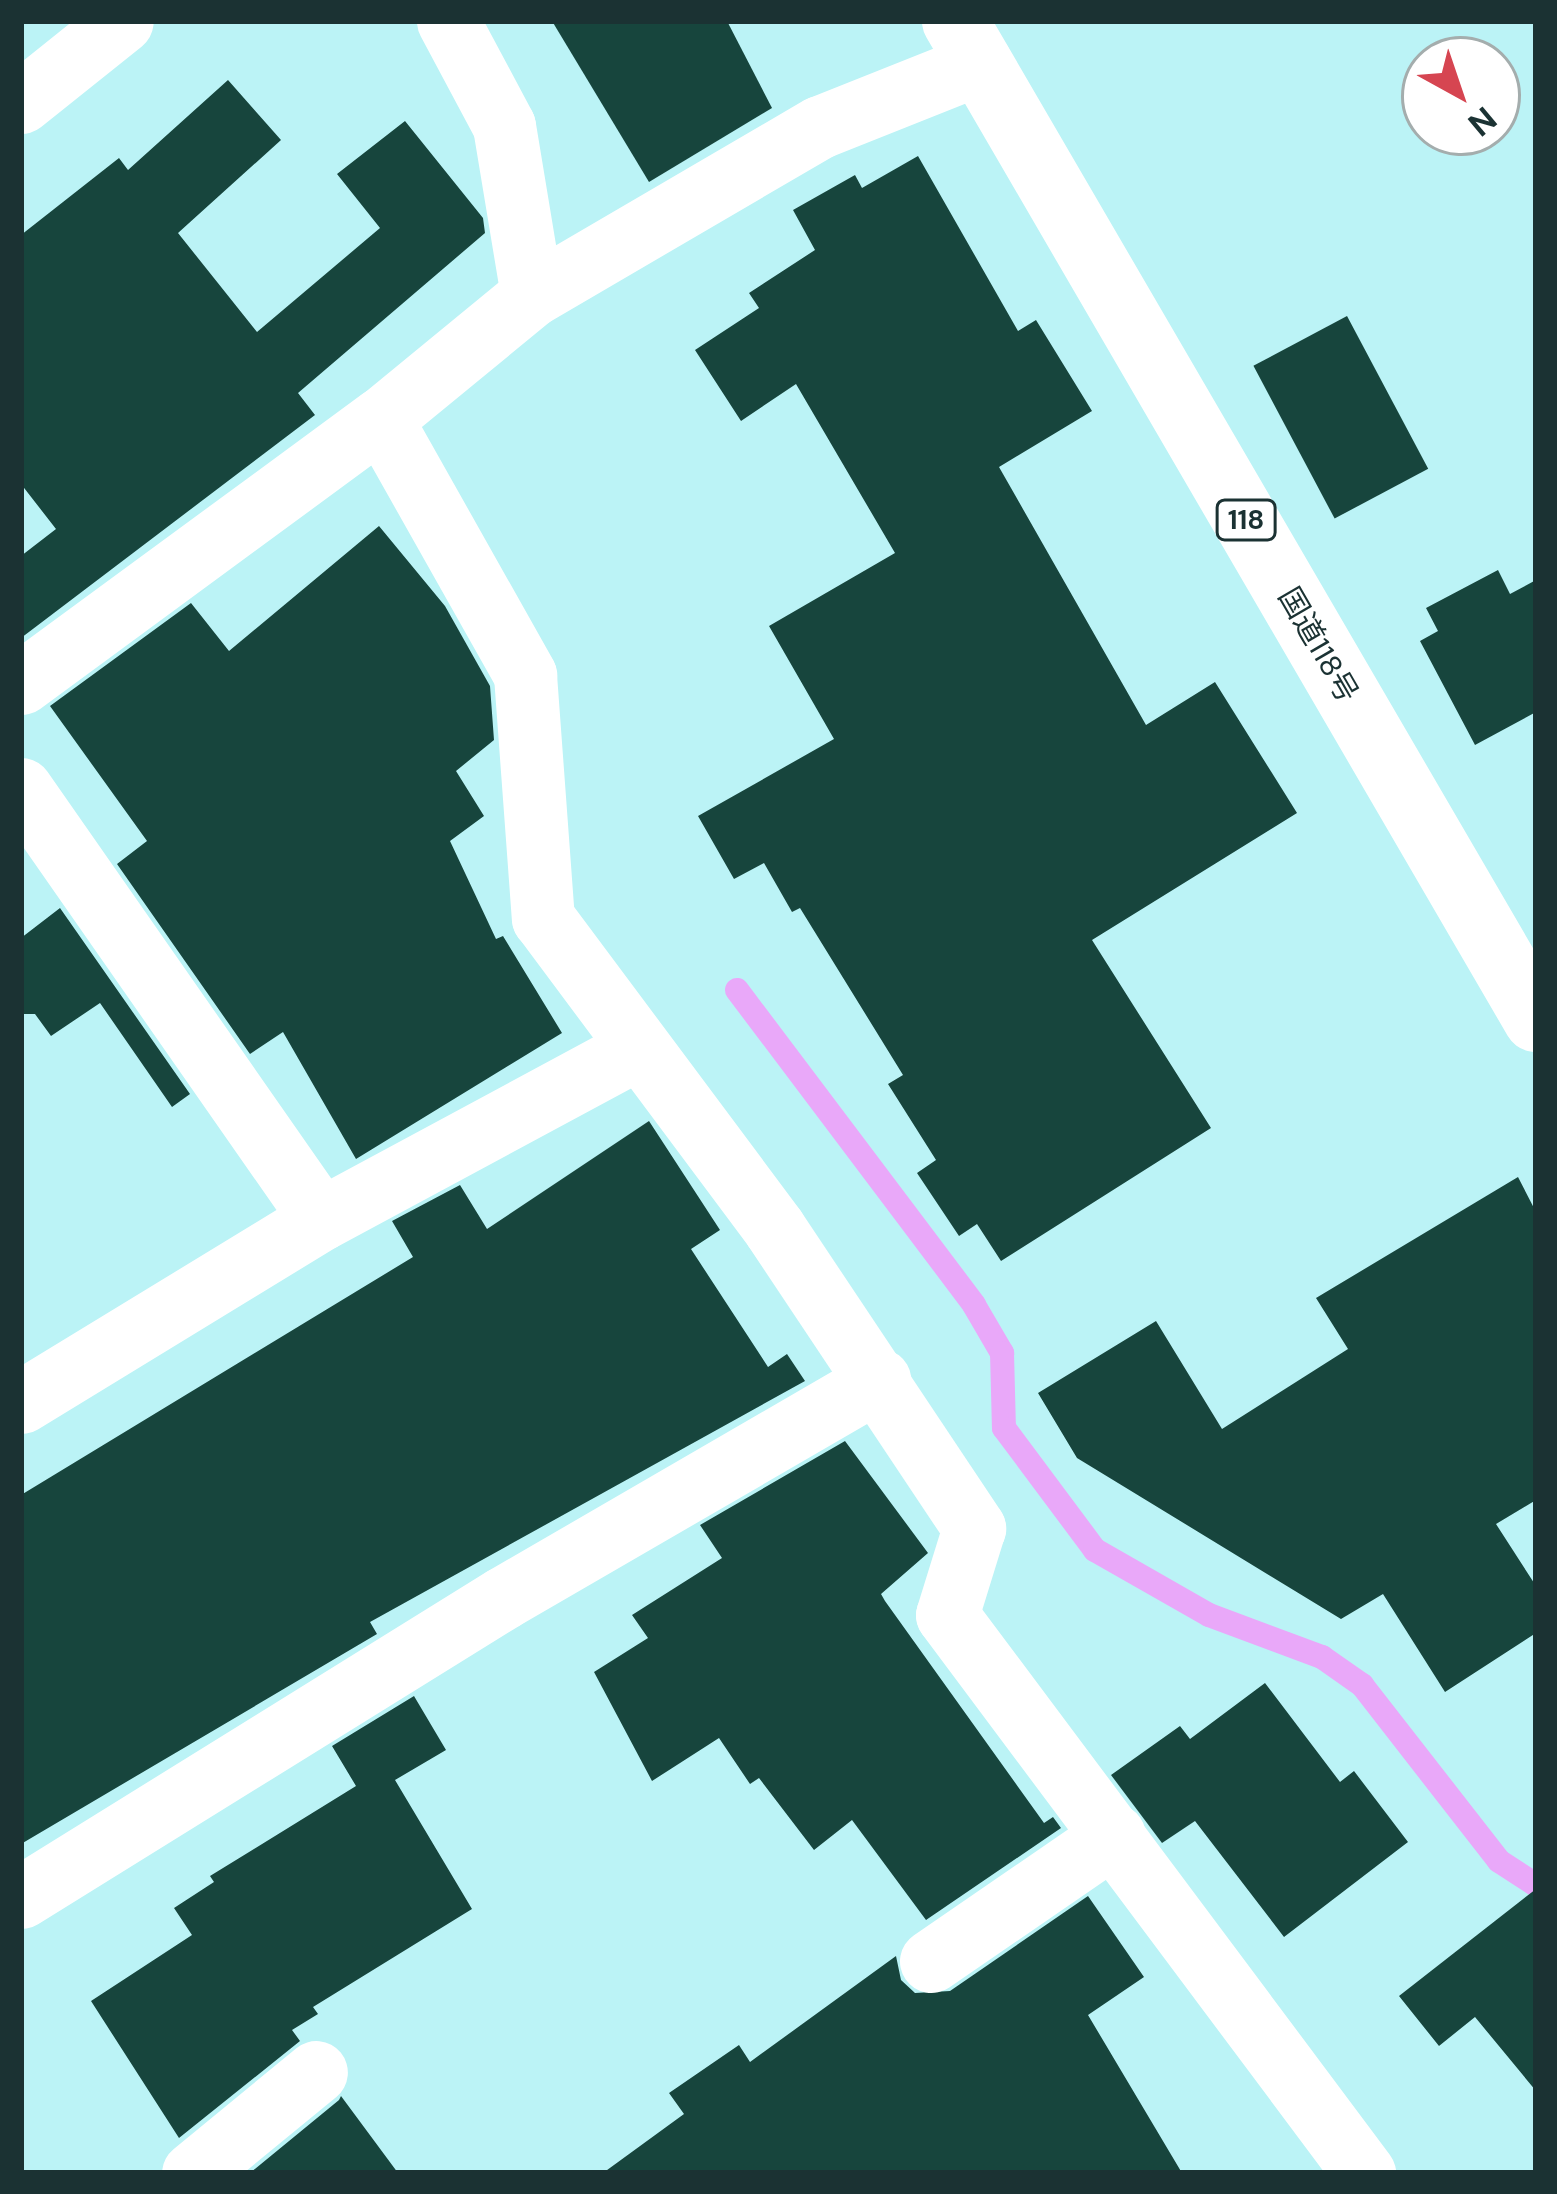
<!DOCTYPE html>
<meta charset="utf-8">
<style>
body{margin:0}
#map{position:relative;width:1557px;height:2194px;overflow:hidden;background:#bbf3f6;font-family:"DM Sans","Noto Sans JP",sans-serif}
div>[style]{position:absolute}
.stream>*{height:24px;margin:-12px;padding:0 12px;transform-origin:12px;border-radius:12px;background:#e9a8f9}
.building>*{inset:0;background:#17453d;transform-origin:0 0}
.street>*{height:63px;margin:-31.5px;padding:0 31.5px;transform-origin:31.5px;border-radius:31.5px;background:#fff}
.highway>*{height:66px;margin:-33px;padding:0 33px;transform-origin:33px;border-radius:33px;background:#fff}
span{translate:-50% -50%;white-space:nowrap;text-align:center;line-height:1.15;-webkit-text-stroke:12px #fff;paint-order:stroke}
.shield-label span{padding:3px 9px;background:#fff;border:3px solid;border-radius:9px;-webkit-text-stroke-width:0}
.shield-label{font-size:27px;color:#1b3233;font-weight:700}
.street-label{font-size:30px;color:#1b3233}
.frame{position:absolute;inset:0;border:24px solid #1b3233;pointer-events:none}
.north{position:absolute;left:1401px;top:36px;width:120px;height:120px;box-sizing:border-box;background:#fff;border:3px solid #a4adad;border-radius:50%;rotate:140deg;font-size:33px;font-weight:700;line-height:48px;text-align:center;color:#1b3233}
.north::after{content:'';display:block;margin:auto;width:42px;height:54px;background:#d64551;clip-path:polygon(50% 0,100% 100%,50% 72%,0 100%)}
</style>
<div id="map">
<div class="stream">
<div style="left:737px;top:990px;width:394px;rotate:53deg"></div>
<div style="left:974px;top:1305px;width:56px;rotate:59.7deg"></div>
<div style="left:1002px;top:1353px;width:75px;rotate:88.5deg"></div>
<div style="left:1004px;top:1428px;width:152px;rotate:53.3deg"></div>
<div style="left:1095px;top:1550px;width:131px;rotate:29.7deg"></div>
<div style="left:1209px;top:1615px;width:121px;rotate:20.4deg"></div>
<div style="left:1322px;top:1657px;width:49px;rotate:35deg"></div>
<div style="left:1362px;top:1685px;width:223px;rotate:52.1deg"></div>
<div style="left:1499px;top:1861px;width:44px;rotate:33deg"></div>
</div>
<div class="building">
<div style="clip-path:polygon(552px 21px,727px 21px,772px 108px,649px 182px)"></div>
<div style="clip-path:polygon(228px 80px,281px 140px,178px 233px,257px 332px,380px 228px,337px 174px,405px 121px,483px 218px,485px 233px,298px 393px,315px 415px,21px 638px,21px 556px,56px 529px,21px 484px,21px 235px,119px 158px,128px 170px)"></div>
<div style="clip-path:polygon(918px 156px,1018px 331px,1036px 320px,1092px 411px,999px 467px,1146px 725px,1215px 682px,1297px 813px,1092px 940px,1211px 1128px,1001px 1261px,977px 1224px,959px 1236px,917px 1173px,936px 1160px,888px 1084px,903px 1075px,800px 908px,792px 912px,764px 863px,734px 879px,698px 816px,834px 739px,769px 626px,895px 553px,796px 384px,741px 421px,695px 350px,759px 308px,749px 293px,815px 250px,793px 210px,855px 175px,862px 188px)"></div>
<div style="left:1347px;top:316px;width:173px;height:106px;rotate:62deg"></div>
<div style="clip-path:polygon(379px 526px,445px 606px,490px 686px,494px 740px,456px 771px,484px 816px,450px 841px,496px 939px,503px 936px,562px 1033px,356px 1159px,283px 1032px,250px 1054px,117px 864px,147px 841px,50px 706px,191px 603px,229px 651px)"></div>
<div style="clip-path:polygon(1498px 570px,1510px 594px,1536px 580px,1536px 712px,1475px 745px,1420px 641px,1438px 631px,1426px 608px)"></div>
<div style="clip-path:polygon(60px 908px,190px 1094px,172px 1107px,100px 1003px,51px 1036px,35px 1014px,21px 1014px,21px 938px)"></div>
<div style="clip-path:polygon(649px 1121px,720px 1230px,691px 1249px,768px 1367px,787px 1354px,805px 1381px,370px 1622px,377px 1634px,21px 1844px,21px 1495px,413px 1257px,392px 1221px,460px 1185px,487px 1229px)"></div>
<div style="clip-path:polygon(1518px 1177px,1536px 1212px,1536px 1500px,1496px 1524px,1536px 1586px,1536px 1633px,1445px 1692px,1383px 1594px,1341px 1619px,1077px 1458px,1038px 1393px,1156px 1321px,1222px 1429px,1348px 1349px,1316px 1298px)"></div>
<div style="clip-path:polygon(845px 1441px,928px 1553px,881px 1594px,885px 1601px,1044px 1823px,1053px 1817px,1061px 1828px,926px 1920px,852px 1820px,814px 1850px,759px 1778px,750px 1784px,719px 1738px,652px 1781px,594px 1672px,648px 1638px,632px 1615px,722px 1558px,700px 1525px)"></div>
<div style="clip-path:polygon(1265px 1683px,1340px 1782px,1354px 1771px,1408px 1842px,1284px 1937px,1195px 1821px,1162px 1843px,1111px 1775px,1180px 1726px,1190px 1739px)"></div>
<div style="clip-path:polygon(414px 1696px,446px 1750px,395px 1780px,472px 1909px,313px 2007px,318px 2014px,292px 2030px,300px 2041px,179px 2138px,91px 2001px,192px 1935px,174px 1908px,214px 1882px,210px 1876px,356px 1786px,332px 1746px)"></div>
<div style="clip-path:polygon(1536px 1889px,1536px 2091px,1475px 2017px,1439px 2046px,1399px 1996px)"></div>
<div style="clip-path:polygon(1088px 1896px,1144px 1977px,1088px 2015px,1182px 2173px,603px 2173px,684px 2114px,669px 2093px,739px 2045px,750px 2062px,896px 1956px,901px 1980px,915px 1993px,950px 1991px)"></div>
<div style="clip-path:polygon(341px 2096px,398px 2173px,250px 2173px,339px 2100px)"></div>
</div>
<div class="street">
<div style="left:448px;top:21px;width:119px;rotate:61.9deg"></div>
<div style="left:504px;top:126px;width:171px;rotate:80.6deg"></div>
<div style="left:21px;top:102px;width:129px;rotate:-38.7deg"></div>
<div style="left:381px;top:419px;width:294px;rotate:60.6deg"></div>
<div style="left:525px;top:675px;width:244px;rotate:85.8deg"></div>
<div style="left:543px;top:918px;width:387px;rotate:53.3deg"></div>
<div style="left:774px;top:1228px;width:361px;rotate:56.3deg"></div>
<div style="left:974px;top:1528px;width:91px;rotate:107.2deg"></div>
<div style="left:947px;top:1615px;width:697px;rotate:53.23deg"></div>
<div style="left:21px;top:683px;width:446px;rotate:-36.3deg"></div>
<div style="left:381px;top:419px;width:195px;rotate:-39.4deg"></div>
<div style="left:532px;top:295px;width:333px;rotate:-30.3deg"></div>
<div style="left:820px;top:127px;width:173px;rotate:-21.7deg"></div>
<div style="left:21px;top:789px;width:524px;rotate:55.1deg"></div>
<div style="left:21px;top:1402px;width:351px;rotate:-31.4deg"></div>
<div style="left:321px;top:1219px;width:360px;rotate:-28.3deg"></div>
<div style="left:21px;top:1897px;width:567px;rotate:-31.81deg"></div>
<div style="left:503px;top:1598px;width:435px;rotate:-30.1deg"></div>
<div style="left:931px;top:1961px;width:222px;rotate:-34.5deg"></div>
<div style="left:193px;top:2173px;width:159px;rotate:-39.4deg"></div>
</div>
<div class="highway">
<div style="left:955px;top:21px;width:1155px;rotate:59.79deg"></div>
</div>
<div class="shield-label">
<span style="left:1246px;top:520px">118</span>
</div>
<div class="street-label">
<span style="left:1318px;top:645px;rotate:60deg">国道118号</span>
</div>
<div class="frame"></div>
<div class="north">N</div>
</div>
